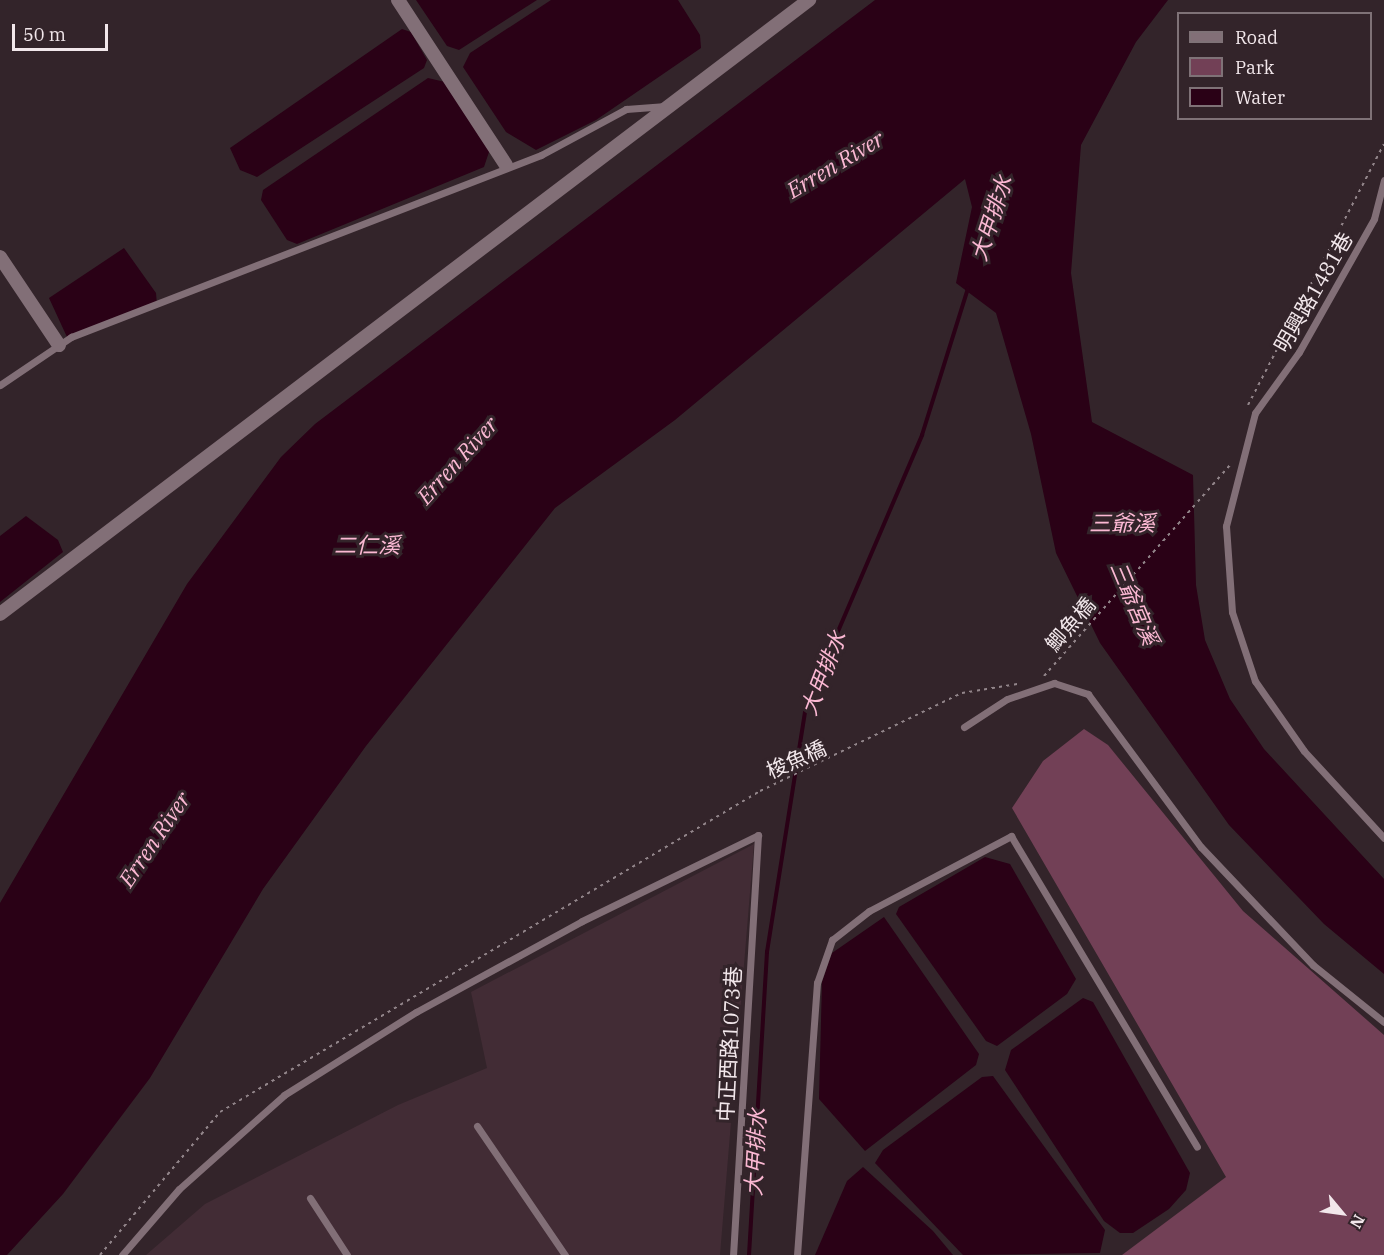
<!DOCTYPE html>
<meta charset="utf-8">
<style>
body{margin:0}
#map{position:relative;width:1384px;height:1255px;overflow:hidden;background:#33242a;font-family:"IBM Plex Serif","Noto Sans TC",serif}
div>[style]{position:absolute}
.built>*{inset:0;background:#422c35}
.green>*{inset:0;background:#724056}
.water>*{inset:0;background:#2a0116}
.stream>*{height:4px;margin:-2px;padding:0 2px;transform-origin:2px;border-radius:2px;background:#2a0116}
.path>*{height:2px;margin-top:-1px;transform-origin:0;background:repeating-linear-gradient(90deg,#92858a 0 3px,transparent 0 7.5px)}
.lane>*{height:7px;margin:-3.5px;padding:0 3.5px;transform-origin:3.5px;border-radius:3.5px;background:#826f77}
.street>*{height:14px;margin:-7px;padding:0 7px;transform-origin:7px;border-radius:7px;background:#826f77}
span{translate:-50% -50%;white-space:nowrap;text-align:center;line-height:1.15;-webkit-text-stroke:6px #33242a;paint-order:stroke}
.street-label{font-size:21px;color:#f2e7eb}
.water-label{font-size:22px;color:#fbb8d3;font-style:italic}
.legend{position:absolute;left:1177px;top:12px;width:195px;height:108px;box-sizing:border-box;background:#33242a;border:2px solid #7f7277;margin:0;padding:8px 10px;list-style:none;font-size:18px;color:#f2e7eb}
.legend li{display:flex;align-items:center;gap:12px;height:30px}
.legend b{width:30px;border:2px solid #7f7277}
.north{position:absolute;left:1312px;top:1183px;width:60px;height:60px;-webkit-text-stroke:4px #33242a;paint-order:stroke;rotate:119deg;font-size:16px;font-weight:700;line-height:24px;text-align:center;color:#f2e7eb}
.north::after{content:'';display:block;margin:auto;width:21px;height:27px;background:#f2e7eb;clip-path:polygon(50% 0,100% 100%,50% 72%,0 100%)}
.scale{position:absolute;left:12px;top:24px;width:96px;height:27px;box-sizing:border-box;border:3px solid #f2e7eb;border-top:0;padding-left:8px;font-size:18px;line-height:21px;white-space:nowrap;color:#f2e7eb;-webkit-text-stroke:4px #33242a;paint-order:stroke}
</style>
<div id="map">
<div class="built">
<div style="clip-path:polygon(754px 844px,720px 1255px,146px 1255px,205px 1204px,398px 1105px,487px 1068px,471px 992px)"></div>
</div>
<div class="green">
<div style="clip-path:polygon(1084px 729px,1108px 745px,1243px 911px,1384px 1035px,1384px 1255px,1122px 1255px,1226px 1177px,1012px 808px,1043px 761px)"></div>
</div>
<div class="water">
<div style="clip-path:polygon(416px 0,537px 0,459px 50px,447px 46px)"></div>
<div style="clip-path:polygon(551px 0,678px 0,700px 35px,701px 48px,596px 120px,536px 150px,506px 132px,463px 67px,470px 53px)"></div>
<div style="clip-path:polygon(875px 0,1168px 0,1136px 42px,1081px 145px,1071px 273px,1092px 422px,1193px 475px,1196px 585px,1205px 640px,1230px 699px,1264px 749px,1384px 879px,1384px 974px,1324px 924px,1229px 825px,1100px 643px,1056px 553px,1031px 434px,996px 313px,956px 283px,972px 207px,965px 179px,675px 420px,555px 508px,366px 746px,263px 889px,150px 1078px,63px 1194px,7px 1255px,0 1255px,0 903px,187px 584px,281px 457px,315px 424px)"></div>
<div style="clip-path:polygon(402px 29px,411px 32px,427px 60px,424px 68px,257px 177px,240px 170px,230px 148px)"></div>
<div style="clip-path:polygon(428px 78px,445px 82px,490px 149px,484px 167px,297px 244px,287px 240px,261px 200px,263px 190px)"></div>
<div style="clip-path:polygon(124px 248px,156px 293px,157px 305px,67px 337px,49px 298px)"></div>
<div style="clip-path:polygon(26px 516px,58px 540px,63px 552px,0 602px,0 536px)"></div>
<div style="clip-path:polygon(985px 857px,1010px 864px,1076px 979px,1067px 994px,997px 1046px,986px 1041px,896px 914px,899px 907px)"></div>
<div style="clip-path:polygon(884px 917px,979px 1054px,976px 1065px,865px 1151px,819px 1099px,822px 982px,832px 953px)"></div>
<div style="clip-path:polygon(1083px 998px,1093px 1002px,1190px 1173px,1186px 1190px,1169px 1209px,1133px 1233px,1120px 1233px,1104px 1221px,1005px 1070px,1011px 1050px)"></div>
<div style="clip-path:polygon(993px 1076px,1105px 1230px,1100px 1253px,963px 1255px,875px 1163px,883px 1150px,982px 1077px)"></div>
<div style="clip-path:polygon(863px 1167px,933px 1231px,953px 1255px,815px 1255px,847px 1181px)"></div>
</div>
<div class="stream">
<div style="left:749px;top:1255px;width:304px;rotate:-86.6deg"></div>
<div style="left:767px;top:952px;width:249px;rotate:-81deg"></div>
<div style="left:806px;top:706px;width:295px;rotate:-66.8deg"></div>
<div style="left:922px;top:435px;width:154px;rotate:-72.6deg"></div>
</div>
<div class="path">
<div style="left:1248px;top:405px;width:294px;rotate:-62.5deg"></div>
<div style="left:1044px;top:676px;width:283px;rotate:-48.6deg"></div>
<div style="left:100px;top:1255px;width:187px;rotate:-50deg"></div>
<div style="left:220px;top:1112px;width:628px;rotate:-30.73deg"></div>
<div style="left:760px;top:791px;width:225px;rotate:-25.9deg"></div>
<div style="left:962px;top:693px;width:56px;rotate:-9.3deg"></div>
</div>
<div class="lane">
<div style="left:1384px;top:180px;width:40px;rotate:104.4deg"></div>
<div style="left:1374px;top:219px;width:153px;rotate:119.4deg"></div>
<div style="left:1299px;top:352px;width:75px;rotate:125.8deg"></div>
<div style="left:1255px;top:413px;width:117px;rotate:104.4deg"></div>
<div style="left:1226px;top:526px;width:86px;rotate:86deg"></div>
<div style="left:1232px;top:612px;width:73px;rotate:71.6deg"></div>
<div style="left:1255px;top:681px;width:85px;rotate:55deg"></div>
<div style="left:1304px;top:751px;width:118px;rotate:47.4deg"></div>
<div style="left:0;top:385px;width:86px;rotate:-34.1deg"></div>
<div style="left:71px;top:337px;width:504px;rotate:-21.17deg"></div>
<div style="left:541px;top:155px;width:97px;rotate:-28.4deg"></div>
<div style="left:626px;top:109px;width:40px;rotate:-4.3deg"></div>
<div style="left:964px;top:727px;width:51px;rotate:-33.1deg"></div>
<div style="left:1007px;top:699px;width:50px;rotate:-18.8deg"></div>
<div style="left:1054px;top:683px;width:36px;rotate:18deg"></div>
<div style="left:1088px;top:694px;width:190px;rotate:53.6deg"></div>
<div style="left:1201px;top:847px;width:163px;rotate:46.5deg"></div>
<div style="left:1313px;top:965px;width:91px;rotate:38.8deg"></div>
<div style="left:477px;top:1126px;width:156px;rotate:55.7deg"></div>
<div style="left:310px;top:1198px;width:68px;rotate:57deg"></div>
<div style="left:122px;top:1255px;width:87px;rotate:-49.2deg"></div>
<div style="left:179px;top:1189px;width:141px;rotate:-41.8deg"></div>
<div style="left:284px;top:1095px;width:156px;rotate:-32.2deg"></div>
<div style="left:416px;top:1012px;width:189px;rotate:-28.7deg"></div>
<div style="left:582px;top:921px;width:196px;rotate:-26deg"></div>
<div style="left:758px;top:835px;width:421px;rotate:93.4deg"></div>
<div style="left:797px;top:1255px;width:273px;rotate:-85.8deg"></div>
<div style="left:817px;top:983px;width:46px;rotate:-70.8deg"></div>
<div style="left:832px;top:940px;width:47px;rotate:-38.1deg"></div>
<div style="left:869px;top:911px;width:161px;rotate:-27.8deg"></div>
<div style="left:1011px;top:836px;width:362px;rotate:59.1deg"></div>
</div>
<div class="street">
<div style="left:398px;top:0;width:197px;rotate:56.8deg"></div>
<div style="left:0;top:257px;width:106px;rotate:56.2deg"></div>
<div style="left:0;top:614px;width:1016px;rotate:-37.2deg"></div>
</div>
<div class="street-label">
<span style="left:1313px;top:292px;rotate:-60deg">明興路1481巷</span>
<span style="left:1070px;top:624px;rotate:-49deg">鯽魚橋</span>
<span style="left:796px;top:759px;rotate:-24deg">梭魚橋</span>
<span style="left:729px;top:1044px;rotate:-87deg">中正西路1073巷</span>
</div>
<div class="water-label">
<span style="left:835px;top:164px;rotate:-31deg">Erren River</span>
<span style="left:991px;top:218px;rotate:-72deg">大甲排水</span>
<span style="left:457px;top:460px;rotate:-48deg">Erren River</span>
<span style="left:1122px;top:523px">三爺溪</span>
<span style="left:367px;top:545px">二仁溪</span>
<span style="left:1135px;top:603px;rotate:67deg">三爺宮溪</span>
<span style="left:823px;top:673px;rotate:-69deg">大甲排水</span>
<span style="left:154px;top:839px;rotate:-56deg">Erren River</span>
<span style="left:755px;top:1152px;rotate:-87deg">大甲排水</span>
</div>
<ul class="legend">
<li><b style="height:8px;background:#826f77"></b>Road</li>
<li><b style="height:16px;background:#724056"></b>Park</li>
<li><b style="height:16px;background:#2a0116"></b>Water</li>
</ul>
<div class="north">N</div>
<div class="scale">50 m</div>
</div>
